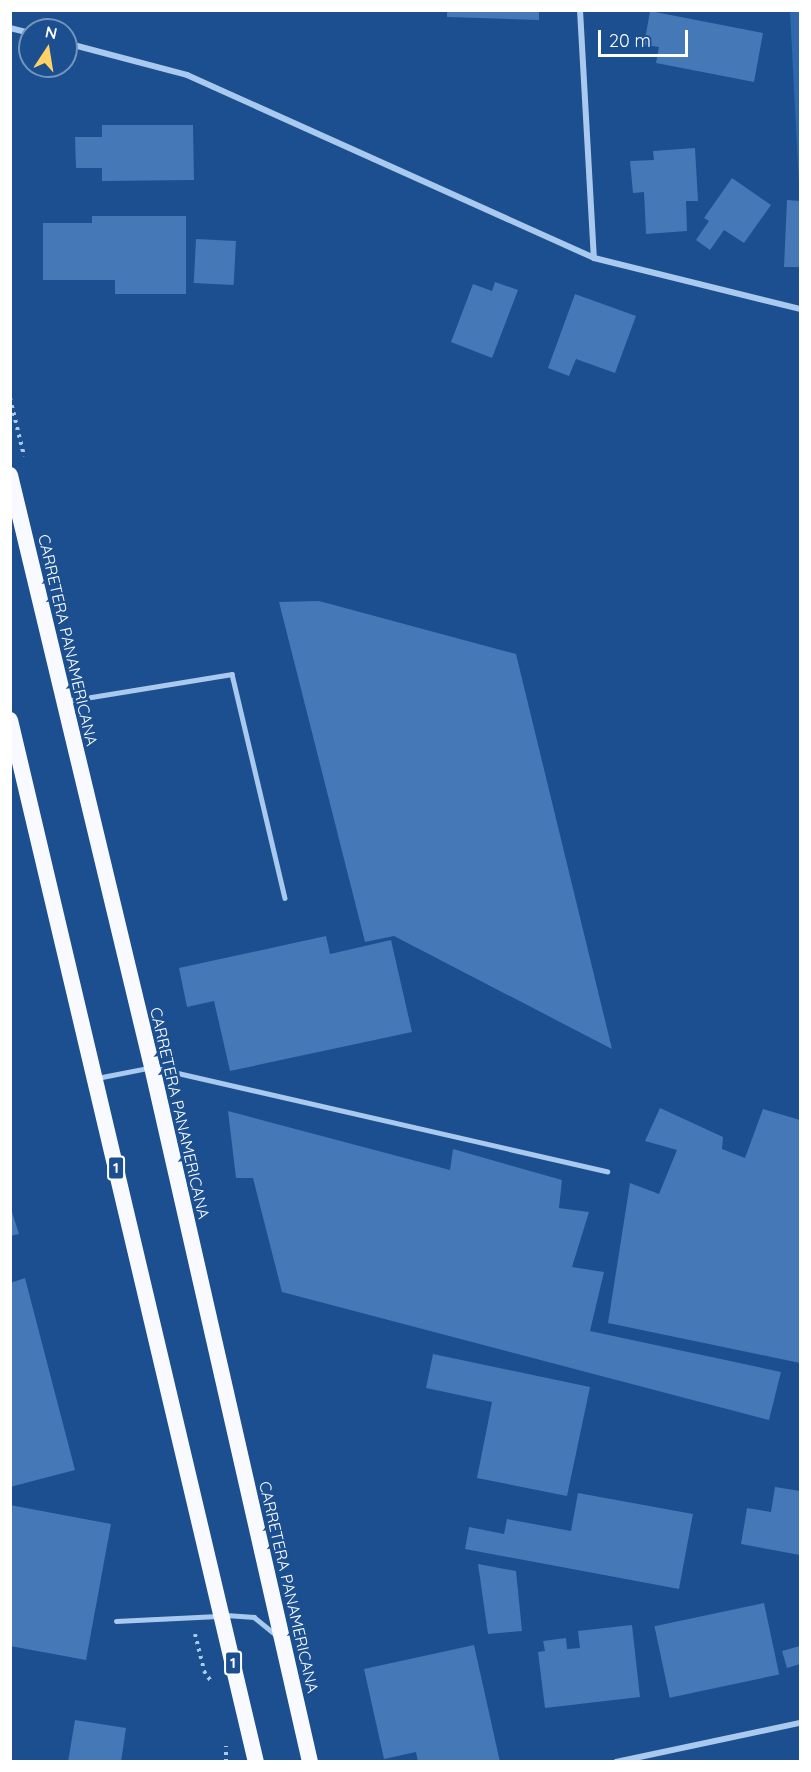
<!DOCTYPE html>
<style>
body{margin:0}
#map{position:relative;width:811px;height:1772px;overflow:hidden;background:#1b4f8f;font-family:Quicksand,sans-serif}
div>[style]{position:absolute}
.green>*{inset:0;background:#2e69ad}
.building>*{inset:0;background:#4478b7;transform-origin:0 0}
.path>*{height:4px;margin-top:-2px;transform-origin:0;background:repeating-linear-gradient(90deg,#a9c9ee 0 3px,transparent 0 7.5px)}
.service>*{height:4.5px;margin:-2.25px;padding:0 2.25px;transform-origin:2.25px;border-radius:2.25px;background:#a9c9ee}
.minor>*{height:6px;margin:-3px;padding:0 3px;transform-origin:3px;border-radius:3px;background:#a9c9ee}
.trunk>*{height:16px;margin:-8px;padding:0 8px;transform-origin:8px;border-radius:8px;background:#f8faff}
span{translate:-50% -50%;white-space:nowrap;text-align:center;line-height:1.15;-webkit-text-stroke:6px #1b4f8f;paint-order:stroke}
.shield-label span{padding:2px 4px;background:#1b4f8f;border:2px solid;border-radius:4px;-webkit-text-stroke-width:0}
.shield-label{font-size:15px;color:#fff;font-weight:700}
.street-label{font-size:16px;color:#fff}
.frame{position:absolute;inset:0;border:12px solid #fff;pointer-events:none}
.north{position:absolute;left:18px;top:18px;width:60px;height:60px;box-sizing:border-box;background:#1b4f8f;border:2px solid #7695bc;border-radius:50%;rotate:12deg;font-size:16px;font-weight:700;line-height:24px;text-align:center;color:#fff}
.north::after{content:'';display:block;margin:auto;width:21px;height:27px;background:#ffd166;clip-path:polygon(50% 0,100% 100%,50% 72%,0 100%)}
.scale{position:absolute;left:598px;top:30px;width:90px;height:27px;box-sizing:border-box;border:3px solid #fff;border-top:0;padding-left:8px;font-size:18px;line-height:21px;white-space:nowrap;color:#fff;-webkit-text-stroke:4px #1b4f8f;paint-order:stroke}
</style>
<div id="map">
<div class="green">
<div style="clip-path:polygon(790px 11px,800px 11px,800px 186px,799px 186px)"></div>
</div>
<div class="building">
<div style="clip-path:polygon(447px 10px,539px 10px,539px 20px,447px 17px)"></div>
<div style="clip-path:polygon(650px 11px,763px 33px,754px 82px,656px 63px,659px 47px,644px 45px)"></div>
<div style="clip-path:polygon(102px 125px,193px 125px,194px 180px,102px 181px,102px 168px,76px 168px,75px 137px,102px 137px)"></div>
<div style="clip-path:polygon(695px 148px,698px 201px,686px 201px,687px 231px,646px 234px,644px 192px,633px 193px,630px 161px,654px 160px,653px 151px)"></div>
<div style="clip-path:polygon(732px 178px,771px 205px,744px 243px,724px 230px,710px 250px,696px 240px,709px 221px,704px 218px)"></div>
<div style="clip-path:polygon(787px 200px,800px 201px,800px 267px,784px 267px)"></div>
<div style="clip-path:polygon(92px 216px,186px 216px,186px 294px,115px 294px,115px 280px,43px 280px,43px 223px,92px 223px)"></div>
<div style="left:196px;top:239px;width:40px;height:44px;rotate:3deg"></div>
<div style="clip-path:polygon(495px 282px,518px 290px,492px 358px,451px 342px,473px 284px,492px 291px)"></div>
<div style="clip-path:polygon(575px 294px,636px 316px,615px 373px,576px 359px,569px 376px,548px 368px)"></div>
<div style="clip-path:polygon(319px 601px,516px 654px,612px 1049px,394px 936px,365px 942px,279px 602px)"></div>
<div style="clip-path:polygon(326px 936px,330px 954px,391px 940px,412px 1032px,230px 1071px,214px 1001px,187px 1007px,179px 968px)"></div>
<div style="clip-path:polygon(660px 1108px,723px 1137px,722px 1149px,745px 1158px,763px 1109px,800px 1120px,800px 1363px,608px 1323px,630px 1183px,659px 1194px,677px 1150px,645px 1141px)"></div>
<div style="clip-path:polygon(228px 1111px,450px 1170px,453px 1149px,562px 1180px,559px 1208px,589px 1212px,572px 1267px,604px 1272px,590px 1331px,781px 1372px,769px 1420px,282px 1292px,253px 1178px,236px 1178px)"></div>
<div style="clip-path:polygon(10px 1206px,19px 1234px,10px 1236px)"></div>
<div style="clip-path:polygon(25px 1278px,75px 1470px,10px 1487px,10px 1283px)"></div>
<div style="clip-path:polygon(433px 1354px,590px 1387px,567px 1496px,477px 1478px,492px 1402px,426px 1388px)"></div>
<div style="clip-path:polygon(775px 1487px,800px 1491px,800px 1555px,741px 1544px,747px 1508px,771px 1512px)"></div>
<div style="clip-path:polygon(578px 1493px,693px 1514px,679px 1589px,465px 1549px,469px 1527px,504px 1534px,507px 1519px,571px 1531px)"></div>
<div style="clip-path:polygon(10px 1505px,111px 1524px,86px 1660px,10px 1646px)"></div>
<div style="clip-path:polygon(478px 1564px,516px 1571px,522px 1631px,488px 1634px)"></div>
<div style="left:764px;top:1603px;width:73px;height:112px;rotate:78deg"></div>
<div style="clip-path:polygon(632px 1625px,640px 1697px,545px 1708px,538px 1652px,545px 1651px,543px 1641px,566px 1638px,567px 1649px,580px 1648px,578px 1631px)"></div>
<div style="clip-path:polygon(474px 1645px,500px 1762px,418px 1762px,416px 1752px,384px 1759px,364px 1669px)"></div>
<div style="clip-path:polygon(800px 1646px,800px 1664px,787px 1668px,782px 1651px)"></div>
<div style="clip-path:polygon(75px 1720px,126px 1728px,121px 1762px,68px 1762px)"></div>
</div>
<div class="path">
<div style="left:10px;top:398px;width:60px;rotate:76.4deg"></div>
<div style="left:195px;top:1634px;width:38px;rotate:76deg"></div>
<div style="left:204px;top:1671px;width:14px;rotate:56deg"></div>
<div style="left:226px;top:1762px;width:16px;rotate:-90deg"></div>
</div>
<div class="service">
<div style="left:67px;top:701px;width:167px;rotate:-9.3deg"></div>
<div style="left:232px;top:674px;width:230px;rotate:76.7deg"></div>
<div style="left:156px;top:1068px;width:463px;rotate:12.9deg"></div>
<div style="left:97px;top:1078px;width:52px;rotate:-11.1deg"></div>
<div style="left:226px;top:1615px;width:28px;rotate:4deg"></div>
<div style="left:254px;top:1617px;width:27px;rotate:39deg"></div>
<div style="left:116px;top:1621px;width:102px;rotate:-2.8deg"></div>
</div>
<div class="minor">
<div style="left:580px;top:10px;width:248px;rotate:86.8deg"></div>
<div style="left:10px;top:28px;width:21px;rotate:14deg"></div>
<div style="left:66px;top:43px;width:125px;rotate:14.8deg"></div>
<div style="left:187px;top:75px;width:446px;rotate:24.2deg"></div>
<div style="left:594px;top:258px;width:212px;rotate:13.9deg"></div>
<div style="left:616px;top:1762px;width:188px;rotate:-12deg"></div>
</div>
<div class="trunk">
<div style="left:10px;top:475px;width:609px;rotate:76.51deg"></div>
<div style="left:152px;top:1067px;width:713px;rotate:77.19deg"></div>
<div style="left:10px;top:720px;width:1071px;rotate:76.72deg"></div>
</div>
<div class="shield-label">
<span style="left:116px;top:1168px">1</span>
<span style="left:233px;top:1663px">1</span>
</div>
<div class="street-label">
<span style="left:68px;top:640px;rotate:77deg">CARRETERA PANAMERICANA</span>
<span style="left:180px;top:1113px;rotate:77deg">CARRETERA PANAMERICANA</span>
<span style="left:289px;top:1587px;rotate:77deg">CARRETERA PANAMERICANA</span>
</div>
<div class="frame"></div>
<div class="north">N</div>
<div class="scale">20 m</div>
</div>
